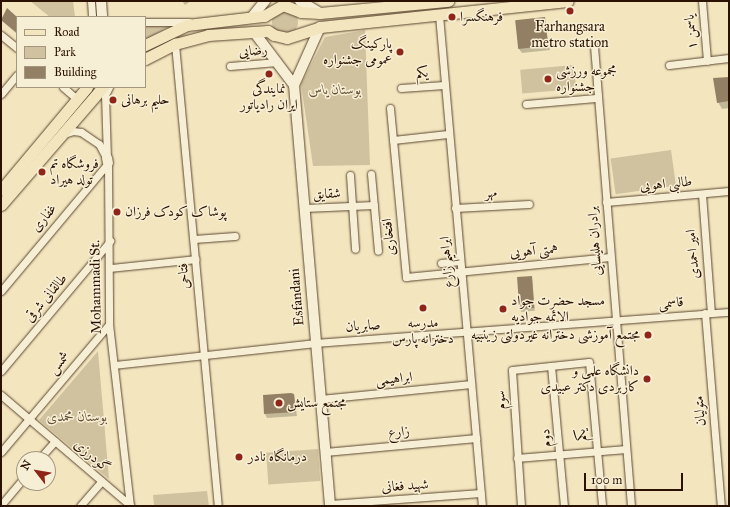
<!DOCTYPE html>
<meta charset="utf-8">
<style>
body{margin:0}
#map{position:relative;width:730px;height:507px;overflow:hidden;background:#f3e6bf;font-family:"IM FELL Great Primer",Amiri,serif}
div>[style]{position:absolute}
.green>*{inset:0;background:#d1c29f;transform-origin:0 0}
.round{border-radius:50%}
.shadow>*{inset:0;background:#0003;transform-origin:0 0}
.building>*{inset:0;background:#938064;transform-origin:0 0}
.roads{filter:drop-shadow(0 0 1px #5c4630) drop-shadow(0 0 1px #5c4630)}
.street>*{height:7px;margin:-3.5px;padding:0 3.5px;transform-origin:3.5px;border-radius:3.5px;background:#f7efd5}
.secondary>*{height:10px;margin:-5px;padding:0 5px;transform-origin:5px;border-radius:5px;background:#f7efd5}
.primary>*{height:11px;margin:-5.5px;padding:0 5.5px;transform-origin:5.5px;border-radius:5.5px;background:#f3e6bf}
.dots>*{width:11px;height:11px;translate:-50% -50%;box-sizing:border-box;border:2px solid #f7efd5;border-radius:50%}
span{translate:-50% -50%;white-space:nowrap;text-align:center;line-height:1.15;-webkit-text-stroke:3px #f7efd5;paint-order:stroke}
.poi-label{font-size:14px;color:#2a1101}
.left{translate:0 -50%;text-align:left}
.right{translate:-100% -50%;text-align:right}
.street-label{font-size:14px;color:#2a1101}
.park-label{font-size:14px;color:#644f38;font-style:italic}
.frame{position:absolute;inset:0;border:2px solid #2a1101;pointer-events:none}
.legend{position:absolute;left:16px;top:16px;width:130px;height:72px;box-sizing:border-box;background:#f7efd5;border:1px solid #a59680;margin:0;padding:5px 7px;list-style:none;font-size:12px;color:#2a1101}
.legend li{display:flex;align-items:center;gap:8px;height:20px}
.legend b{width:20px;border:1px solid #a59680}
.north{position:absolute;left:16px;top:451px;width:40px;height:40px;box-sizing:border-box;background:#f7efd5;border:1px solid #a59680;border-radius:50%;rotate:301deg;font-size:11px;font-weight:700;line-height:16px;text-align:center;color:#2a1101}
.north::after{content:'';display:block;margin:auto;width:14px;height:18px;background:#8f2418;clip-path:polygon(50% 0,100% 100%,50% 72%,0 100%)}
.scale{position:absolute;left:584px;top:473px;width:99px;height:18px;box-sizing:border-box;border:2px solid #2a1101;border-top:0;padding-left:5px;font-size:12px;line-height:14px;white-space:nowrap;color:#2a1101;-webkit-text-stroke:3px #f7efd5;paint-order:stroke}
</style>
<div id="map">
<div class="green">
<div style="clip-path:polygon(30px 1px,73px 1px,75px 17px,50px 17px)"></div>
<div class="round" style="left:272px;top:9px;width:26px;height:26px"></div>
<div style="clip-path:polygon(145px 26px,170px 26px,145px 40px)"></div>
<div style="clip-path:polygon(365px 30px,370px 165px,313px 166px,301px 84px,325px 37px)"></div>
<div style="left:574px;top:65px;width:24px;height:54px;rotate:85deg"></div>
<div style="left:671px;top:150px;width:36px;height:61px;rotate:82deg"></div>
<div style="clip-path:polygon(98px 351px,109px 479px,39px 420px)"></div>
<div style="left:318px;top:449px;width:32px;height:52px;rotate:86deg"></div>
<div style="clip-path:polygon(207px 491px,209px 506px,154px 506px,153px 495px)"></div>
</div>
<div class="shadow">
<div style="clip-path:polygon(182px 1px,191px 1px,185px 5px)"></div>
<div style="clip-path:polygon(7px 10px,17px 18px,17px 34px,1px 20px)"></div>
<div style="clip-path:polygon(544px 18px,550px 50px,522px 53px,519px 49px)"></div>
<div style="clip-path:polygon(729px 78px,729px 108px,722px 109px,718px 102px)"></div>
<div style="left:532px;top:277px;width:34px;height:14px;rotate:85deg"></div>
<div style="clip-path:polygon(294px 395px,297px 416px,267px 418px,265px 414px)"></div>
</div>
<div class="building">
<div style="clip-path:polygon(7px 8px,17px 17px,17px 33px,1px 20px)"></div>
<div style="left:545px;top:17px;width:29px;height:30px;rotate:84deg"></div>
<div style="clip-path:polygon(729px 77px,729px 101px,717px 103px,713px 78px)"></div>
<div style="left:532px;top:276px;width:32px;height:15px;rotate:86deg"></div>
<div style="clip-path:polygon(291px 393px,294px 394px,296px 412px,264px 414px,263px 395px)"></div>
</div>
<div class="roads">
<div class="street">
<div style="left:91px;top:1px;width:16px;rotate:86deg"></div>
<div style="left:702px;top:1px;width:60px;rotate:85.2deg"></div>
<div style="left:439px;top:15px;width:493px;rotate:85deg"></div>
<div style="left:145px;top:22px;width:44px"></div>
<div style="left:1px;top:35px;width:21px;rotate:39deg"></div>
<div style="left:175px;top:44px;width:464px;rotate:84.7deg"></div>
<div style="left:594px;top:46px;width:461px;rotate:85.4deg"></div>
<div style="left:669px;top:65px;width:60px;rotate:-6.7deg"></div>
<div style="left:230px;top:66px;width:47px;rotate:-4.9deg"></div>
<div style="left:63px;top:87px;width:18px;rotate:41deg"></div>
<div style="left:401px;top:88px;width:43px;rotate:-4deg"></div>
<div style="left:1px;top:94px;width:25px;rotate:-50deg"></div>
<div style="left:526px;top:104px;width:70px;rotate:-4.9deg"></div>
<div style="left:390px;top:108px;width:170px;rotate:84.6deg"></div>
<div style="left:406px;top:277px;width:205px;rotate:-5.6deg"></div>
<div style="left:64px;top:134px;width:9px;rotate:-18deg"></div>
<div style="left:73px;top:131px;width:8px;rotate:7deg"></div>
<div style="left:81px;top:132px;width:22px;rotate:34deg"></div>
<div style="left:99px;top:144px;width:15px;rotate:62deg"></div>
<div style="left:393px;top:140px;width:55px;rotate:-6.2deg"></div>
<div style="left:107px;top:158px;width:63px;rotate:-91.8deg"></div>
<div style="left:105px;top:95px;width:9px;rotate:-63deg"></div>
<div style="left:108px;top:163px;width:161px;rotate:89.6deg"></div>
<div style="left:109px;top:324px;width:183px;rotate:83.4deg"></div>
<div style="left:371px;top:174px;width:77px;rotate:84.8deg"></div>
<div style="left:350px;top:175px;width:74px;rotate:86.1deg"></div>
<div style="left:702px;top:194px;width:119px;rotate:85.7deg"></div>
<div style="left:606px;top:202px;width:123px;rotate:-5.1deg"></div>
<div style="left:304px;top:208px;width:70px;rotate:-2.5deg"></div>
<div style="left:455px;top:208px;width:74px;rotate:-3.1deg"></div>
<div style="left:194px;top:239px;width:41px;rotate:-4.2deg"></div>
<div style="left:441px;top:263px;width:19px;rotate:-6deg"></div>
<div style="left:110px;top:268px;width:86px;rotate:-6deg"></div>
<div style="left:1px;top:291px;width:167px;rotate:-50.1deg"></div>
<div style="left:705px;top:313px;width:194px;rotate:85.3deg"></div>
<div style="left:114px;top:365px;width:202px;rotate:-6.2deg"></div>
<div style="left:315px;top:343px;width:415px;rotate:-4.3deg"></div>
<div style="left:551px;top:366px;width:141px;rotate:84.7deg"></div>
<div style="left:1px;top:371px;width:170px;rotate:-50deg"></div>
<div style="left:1px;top:395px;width:170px;rotate:40.5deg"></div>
<div style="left:320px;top:399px;width:152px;rotate:-5.7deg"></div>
<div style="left:1px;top:452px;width:167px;rotate:-49.8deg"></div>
<div style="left:325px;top:452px;width:152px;rotate:-5.3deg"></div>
<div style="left:517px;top:458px;width:109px;rotate:-4.7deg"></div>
<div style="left:39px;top:459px;width:24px;rotate:-48deg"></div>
<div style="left:330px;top:504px;width:151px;rotate:-4.2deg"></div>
<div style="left:1px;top:505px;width:35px;rotate:-50deg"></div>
<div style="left:80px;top:506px;width:33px;rotate:-49deg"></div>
<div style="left:521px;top:506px;width:136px;rotate:-93.8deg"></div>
<div style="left:512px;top:370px;width:77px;rotate:-5.9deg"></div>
<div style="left:589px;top:362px;width:145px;rotate:84.8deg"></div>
</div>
<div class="secondary">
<div style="left:101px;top:1px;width:16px;rotate:86deg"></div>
<div style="left:300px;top:1px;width:23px;rotate:31deg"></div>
<div style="left:252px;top:17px;width:21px;rotate:-51deg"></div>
<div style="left:320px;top:27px;width:64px;rotate:114.1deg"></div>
<div style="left:294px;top:85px;width:423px;rotate:85.1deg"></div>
<div style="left:254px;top:32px;width:66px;rotate:53deg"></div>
<div style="left:107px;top:158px;width:5px;rotate:79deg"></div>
</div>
<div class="primary">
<div style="left:145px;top:45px;width:47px;rotate:-25.5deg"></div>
<div style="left:187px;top:25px;width:78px;rotate:-6.7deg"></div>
<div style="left:264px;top:16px;width:22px;rotate:-30deg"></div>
<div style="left:283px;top:5px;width:19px;rotate:21deg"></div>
<div style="left:301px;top:12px;width:19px;rotate:3deg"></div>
<div style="left:320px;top:13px;width:129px;rotate:-5.4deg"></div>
<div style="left:145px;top:59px;width:34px;rotate:-27deg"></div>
<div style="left:175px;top:44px;width:34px;rotate:-15deg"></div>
<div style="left:208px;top:35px;width:60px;rotate:-3.8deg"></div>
<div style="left:268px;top:31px;width:7px;rotate:34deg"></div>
<div style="left:274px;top:35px;width:13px;rotate:13deg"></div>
<div style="left:287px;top:38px;width:35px;rotate:-18deg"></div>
<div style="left:320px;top:27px;width:249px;rotate:-6deg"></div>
<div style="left:1px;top:190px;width:134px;rotate:-50.1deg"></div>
<div style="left:1px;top:205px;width:156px;rotate:-49.2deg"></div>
</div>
</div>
<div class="dots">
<div style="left:570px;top:11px;background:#8f2418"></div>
<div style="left:452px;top:17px;background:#8f2418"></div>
<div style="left:400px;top:52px;background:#8f2418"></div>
<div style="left:269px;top:74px;background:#8f2418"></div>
<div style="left:548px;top:79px;background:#8f2418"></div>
<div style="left:113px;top:100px;background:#8f2418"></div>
<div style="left:42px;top:172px;background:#8f2418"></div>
<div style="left:117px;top:212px;background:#8f2418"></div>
<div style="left:423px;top:308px;background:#8f2418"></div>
<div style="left:503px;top:309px;background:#8f2418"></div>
<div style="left:648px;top:335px;background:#8f2418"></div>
<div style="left:647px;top:379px;background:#8f2418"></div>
<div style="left:279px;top:403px;background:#8f2418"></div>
<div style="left:239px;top:457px;background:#8f2418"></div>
</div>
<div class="poi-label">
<span class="left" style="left:460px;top:17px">فرهنگسرا</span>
<span style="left:570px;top:35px">Farhangsara<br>metro station</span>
<span class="right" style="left:392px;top:52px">پارکینگ<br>عمومی جشنواره</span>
<span class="left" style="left:556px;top:79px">مجموعه ورزشی<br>جشنواره</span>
<span style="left:269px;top:97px">نمایندگی<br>ایران رادیاتور</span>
<span class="left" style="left:121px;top:100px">حلیم برهانی</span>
<span class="left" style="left:50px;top:172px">فروشگاه تم<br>تولد هیراد</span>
<span class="left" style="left:125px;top:212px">پوشاک کودک فرزان</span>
<span class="left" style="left:511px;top:309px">مسجد حضرت جواد<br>الائمه جوادیه</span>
<span style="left:423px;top:331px">مدرسه<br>دخترانه پارس</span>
<span class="right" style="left:640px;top:335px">مجتمع آموزشی دخترانه غیردولتی زینبیه</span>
<span class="right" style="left:639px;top:379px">دانشگاه علمی و<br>کاربردی دکتر عبیدی</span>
<span class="left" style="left:287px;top:403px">مجتمع ستایش</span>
<span class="left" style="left:248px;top:457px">درمانگاه نادر</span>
</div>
<div class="street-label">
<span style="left:691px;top:32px;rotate:-95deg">یاسمن ۱</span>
<span style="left:253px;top:51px;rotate:-5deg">رضایی</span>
<span style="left:422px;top:73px;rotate:-3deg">یکم</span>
<span style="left:666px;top:184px;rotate:-5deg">طالبی اهویی</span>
<span style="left:491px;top:193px;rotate:-4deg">مهر</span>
<span style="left:327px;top:194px;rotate:-2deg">شقایق</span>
<span style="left:44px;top:218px;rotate:-50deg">غفاری</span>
<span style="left:389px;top:237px;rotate:-96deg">افتخاری</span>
<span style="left:595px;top:241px;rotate:-94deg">برادران هلیسایی</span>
<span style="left:534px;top:251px;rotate:-5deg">همتی آهویی</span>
<span style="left:693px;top:254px;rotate:-95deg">امیر احمدی</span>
<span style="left:447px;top:262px;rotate:-95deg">ابراهیم زارع</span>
<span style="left:184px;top:276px;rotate:-95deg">فتاحی</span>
<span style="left:96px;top:287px;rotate:-91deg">Mohammadi St.</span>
<span style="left:297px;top:297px;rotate:-95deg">Esfandani</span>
<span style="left:46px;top:298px;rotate:-50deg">طالقانی شرقی</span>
<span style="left:671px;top:303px;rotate:-5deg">قاسمی</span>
<span style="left:363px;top:326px;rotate:-4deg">صابریان</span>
<span style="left:59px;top:363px;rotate:-50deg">شمس</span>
<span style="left:394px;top:379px;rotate:-6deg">ابراهیمی</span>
<span style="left:501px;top:400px;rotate:-93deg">سوم</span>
<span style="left:700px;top:411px;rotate:-95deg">متولیان</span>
<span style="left:399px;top:432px;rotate:-5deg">زارع</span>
<span style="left:581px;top:435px;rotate:-94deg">یکم</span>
<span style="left:546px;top:438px;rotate:-96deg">دوم</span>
<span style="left:92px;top:456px;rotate:40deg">گودرزی</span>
<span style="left:405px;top:486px;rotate:-4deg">شهید فغانی</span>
</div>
<div class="park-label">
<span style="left:335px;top:90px">بوستان یاس</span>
<span style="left:77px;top:417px">بوستان محمدی</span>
</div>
<div class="frame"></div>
<ul class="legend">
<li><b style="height:5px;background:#f3e6bf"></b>Road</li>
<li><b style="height:11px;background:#d1c29f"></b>Park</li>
<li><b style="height:11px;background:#938064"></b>Building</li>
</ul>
<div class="north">N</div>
<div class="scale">100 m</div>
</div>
